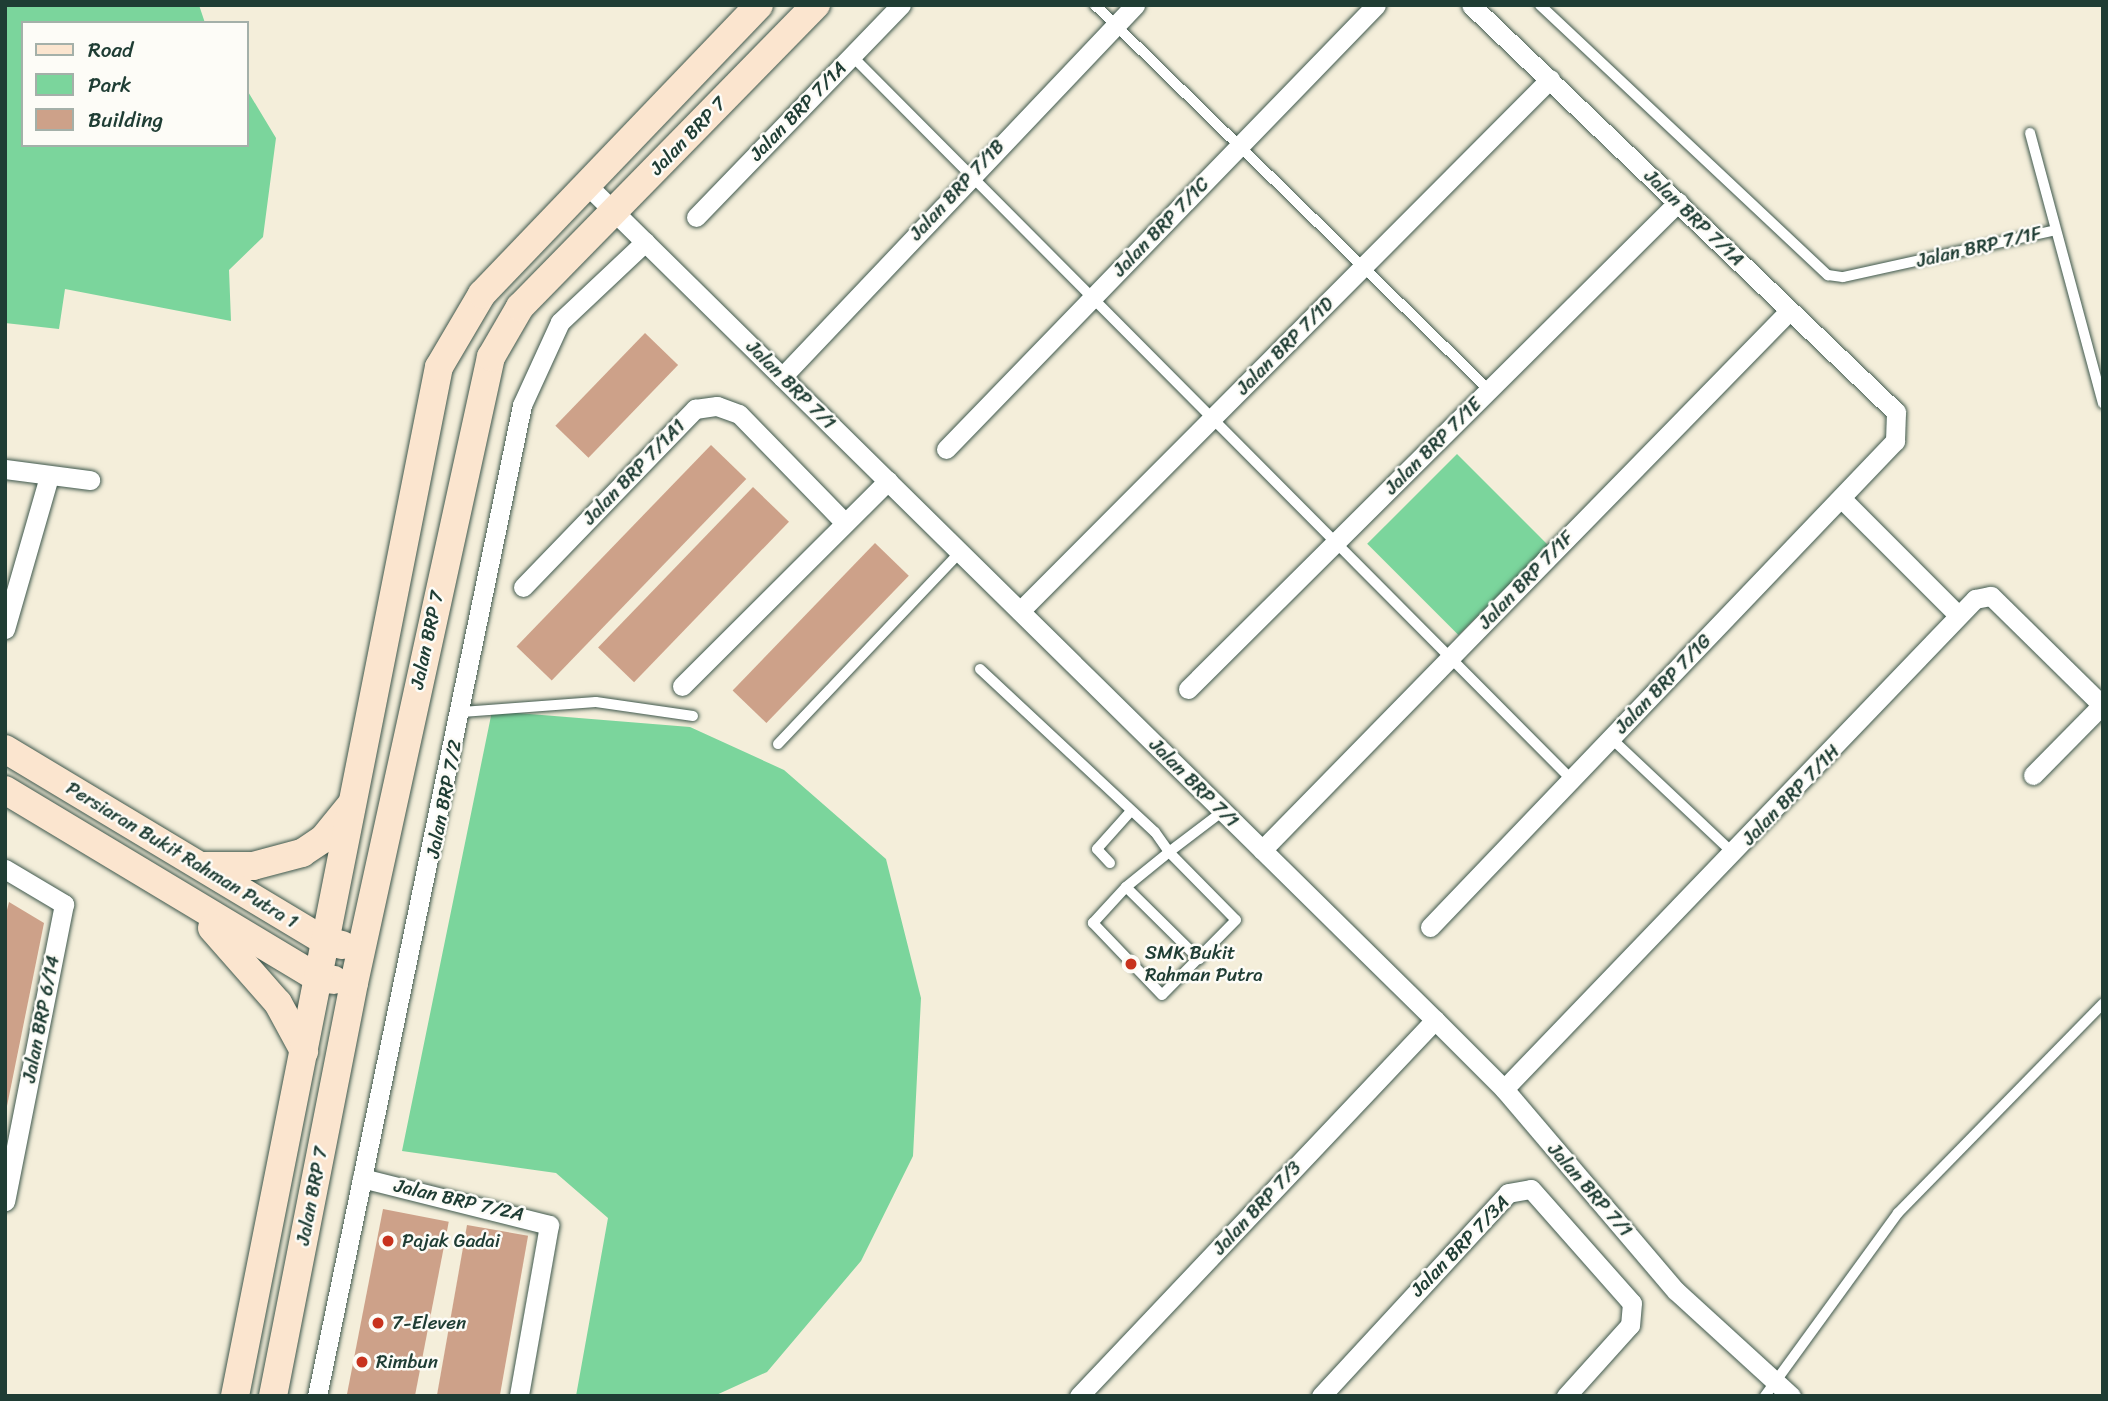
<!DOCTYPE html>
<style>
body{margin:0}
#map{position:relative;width:2108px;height:1401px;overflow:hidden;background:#f4eeda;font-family:Sriracha,sans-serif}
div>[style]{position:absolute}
.green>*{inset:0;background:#7bd59c;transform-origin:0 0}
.building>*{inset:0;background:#cda189;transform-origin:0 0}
.roads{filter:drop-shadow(0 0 2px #3f584d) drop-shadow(0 0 2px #3f584d)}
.service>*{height:10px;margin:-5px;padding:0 5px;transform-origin:5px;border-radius:5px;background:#fff}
.minor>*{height:19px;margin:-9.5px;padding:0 9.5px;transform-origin:9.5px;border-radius:9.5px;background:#fff}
.secondary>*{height:28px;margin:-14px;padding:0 14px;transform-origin:14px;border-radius:14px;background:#fbe5cf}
.dots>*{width:19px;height:19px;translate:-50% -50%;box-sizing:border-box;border:4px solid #fdfcf7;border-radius:50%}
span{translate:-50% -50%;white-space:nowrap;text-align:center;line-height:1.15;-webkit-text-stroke:5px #fdfcf7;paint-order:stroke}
.street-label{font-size:19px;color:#1f3d34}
.poi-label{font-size:19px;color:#1f3d34}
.left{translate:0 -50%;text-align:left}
.frame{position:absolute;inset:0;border:7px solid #1f3d34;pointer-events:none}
.legend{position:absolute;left:21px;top:21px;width:228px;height:126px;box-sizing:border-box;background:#fdfcf7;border:2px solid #a4b0a9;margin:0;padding:9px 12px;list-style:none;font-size:21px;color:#1f3d34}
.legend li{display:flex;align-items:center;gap:14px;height:35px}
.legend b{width:35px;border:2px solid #a4b0a9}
</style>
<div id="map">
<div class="green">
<div style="clip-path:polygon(5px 5px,199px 5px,205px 23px,23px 23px,23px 145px,247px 145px,247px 90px,276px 138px,263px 237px,229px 270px,231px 321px,65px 289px,59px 329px,5px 323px)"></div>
<div style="left:1457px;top:454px;width:129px;height:127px;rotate:45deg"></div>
<div style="clip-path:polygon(492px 711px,690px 727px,784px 770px,886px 859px,921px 998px,913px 1156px,861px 1261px,767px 1372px,714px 1396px,576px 1396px,608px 1218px,556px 1173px,402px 1151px)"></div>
</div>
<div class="building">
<div style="left:645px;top:333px;width:46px;height:129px;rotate:44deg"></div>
<div style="left:711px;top:445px;width:49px;height:280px;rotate:44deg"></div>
<div style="left:753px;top:487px;width:50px;height:223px;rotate:44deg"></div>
<div style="left:875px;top:543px;width:47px;height:205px;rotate:44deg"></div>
<div style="clip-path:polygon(9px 902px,44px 923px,6px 1111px,5px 918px)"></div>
<div style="left:383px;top:1209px;width:67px;height:190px;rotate:11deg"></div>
<div style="left:467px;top:1225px;width:62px;height:174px;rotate:10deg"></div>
</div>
<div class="roads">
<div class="service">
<div style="left:1095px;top:5px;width:551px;rotate:44.34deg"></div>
<div style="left:1540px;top:5px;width:395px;rotate:43.2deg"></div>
<div style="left:1828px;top:275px;width:15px;rotate:8deg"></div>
<div style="left:1843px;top:277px;width:214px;rotate:-12.4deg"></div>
<div style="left:852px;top:56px;width:1020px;rotate:45.16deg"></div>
<div style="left:2030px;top:133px;width:280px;rotate:74.9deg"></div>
<div style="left:980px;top:669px;width:239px;rotate:43deg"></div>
<div style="left:1155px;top:832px;width:24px;rotate:55deg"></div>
<div style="left:1169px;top:852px;width:95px;rotate:45.4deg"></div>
<div style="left:1236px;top:920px;width:105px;rotate:134.6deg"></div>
<div style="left:1162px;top:995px;width:100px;rotate:-133.8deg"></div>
<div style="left:1093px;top:923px;width:49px;rotate:-47.5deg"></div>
<div style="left:1126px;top:887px;width:55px;rotate:-39.1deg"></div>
<div style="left:1169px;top:852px;width:68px;rotate:-37.2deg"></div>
<div style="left:462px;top:712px;width:134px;rotate:-4.3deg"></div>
<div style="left:596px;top:702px;width:98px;rotate:8.2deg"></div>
<div style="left:1611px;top:738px;width:168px;rotate:43.3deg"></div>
<div style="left:778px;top:744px;width:265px;rotate:-46.5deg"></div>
<div style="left:1110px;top:863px;width:19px;rotate:-133deg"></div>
<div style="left:1097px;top:849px;width:51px;rotate:-48.2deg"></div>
<div style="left:1126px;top:887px;width:103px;rotate:44.6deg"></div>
<div style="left:1765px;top:1396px;width:226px;rotate:-54deg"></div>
<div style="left:1898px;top:1213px;width:293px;rotate:-45.6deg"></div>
</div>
<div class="minor">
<div style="left:585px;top:183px;width:1193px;rotate:44.56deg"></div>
<div style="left:1435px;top:1020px;width:98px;rotate:45deg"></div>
<div style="left:1504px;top:1089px;width:265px;rotate:49.6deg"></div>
<div style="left:1676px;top:1291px;width:156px;rotate:42.4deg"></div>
<div style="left:696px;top:217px;width:295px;rotate:-46deg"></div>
<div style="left:782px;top:377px;width:513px;rotate:-46.5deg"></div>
<div style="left:946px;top:449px;width:618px;rotate:-45.92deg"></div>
<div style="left:5px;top:469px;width:86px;rotate:7.4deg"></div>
<div style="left:1841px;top:498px;width:165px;rotate:45deg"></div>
<div style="left:523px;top:587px;width:248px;rotate:-46deg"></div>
<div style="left:695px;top:409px;width:22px;rotate:-8deg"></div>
<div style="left:717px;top:406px;width:23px;rotate:20deg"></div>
<div style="left:739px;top:414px;width:152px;rotate:45.8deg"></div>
<div style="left:1020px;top:611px;width:751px;rotate:-45.11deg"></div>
<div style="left:5px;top:629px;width:158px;rotate:-73.9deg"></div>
<div style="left:682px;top:686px;width:291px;rotate:-44.9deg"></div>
<div style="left:1188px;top:689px;width:691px;rotate:-44.82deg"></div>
<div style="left:2033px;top:775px;width:100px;rotate:-45.4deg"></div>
<div style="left:1262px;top:850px;width:754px;rotate:-45.64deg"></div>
<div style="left:5px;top:869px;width:69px;rotate:30.7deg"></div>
<div style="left:64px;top:904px;width:303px;rotate:101.2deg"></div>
<div style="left:1430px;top:927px;width:673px;rotate:-46.27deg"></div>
<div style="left:1895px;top:441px;width:29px;rotate:-88deg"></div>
<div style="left:1896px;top:412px;width:588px;rotate:-136.24deg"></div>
<div style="left:1504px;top:1089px;width:680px;rotate:-46.13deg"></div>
<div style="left:1975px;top:599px;width:16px;rotate:-11deg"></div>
<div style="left:1991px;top:596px;width:156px;rotate:44.5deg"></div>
<div style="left:362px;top:1178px;width:193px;rotate:14.1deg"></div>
<div style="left:549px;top:1225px;width:174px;rotate:100deg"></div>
<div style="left:317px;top:1396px;width:1012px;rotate:-78.31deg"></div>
<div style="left:522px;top:405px;width:91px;rotate:-65.4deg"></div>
<div style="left:560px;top:322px;width:117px;rotate:-43.3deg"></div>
<div style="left:1079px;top:1396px;width:518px;rotate:-46.57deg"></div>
<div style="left:1321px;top:1396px;width:276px;rotate:-47.3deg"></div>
<div style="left:1508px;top:1193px;width:23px;rotate:-10deg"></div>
<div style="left:1531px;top:1189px;width:152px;rotate:48.5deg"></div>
<div style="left:1632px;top:1303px;width:22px;rotate:95deg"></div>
<div style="left:1630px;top:1325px;width:96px;rotate:132deg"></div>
</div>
<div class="secondary">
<div style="left:5px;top:749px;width:373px;rotate:31deg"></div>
<div style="left:325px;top:941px;width:18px;rotate:13deg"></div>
<div style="left:5px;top:790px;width:365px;rotate:31deg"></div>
<div style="left:318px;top:978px;width:16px;rotate:7deg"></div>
<div style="left:203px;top:866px;width:50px"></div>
<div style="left:253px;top:866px;width:51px;rotate:-14.9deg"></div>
<div style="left:302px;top:853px;width:25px;rotate:-34deg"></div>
<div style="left:323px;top:839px;width:43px;rotate:-50.7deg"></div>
<div style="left:212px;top:928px;width:100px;rotate:48.7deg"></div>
<div style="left:278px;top:1003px;width:55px;rotate:61.6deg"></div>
<div style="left:235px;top:1396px;width:1049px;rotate:-78.79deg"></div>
<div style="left:439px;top:367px;width:85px;rotate:-59.5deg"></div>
<div style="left:482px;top:294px;width:400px;rotate:-46.2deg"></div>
<div style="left:273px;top:1396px;width:421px;rotate:-78.9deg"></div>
<div style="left:354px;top:983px;width:641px;rotate:-77.66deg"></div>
<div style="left:491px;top:357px;width:58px;rotate:-59.9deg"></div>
<div style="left:520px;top:307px;width:423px;rotate:-45.6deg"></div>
</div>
</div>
<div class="dots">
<div style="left:1131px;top:964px;background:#c8321e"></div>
<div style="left:388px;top:1241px;background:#c8321e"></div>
<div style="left:378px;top:1323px;background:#c8321e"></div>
<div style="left:362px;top:1362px;background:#c8321e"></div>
</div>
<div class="street-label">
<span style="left:798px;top:111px;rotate:-46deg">Jalan BRP 7/1A</span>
<span style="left:688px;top:136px;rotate:-46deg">Jalan BRP 7</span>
<span style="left:957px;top:190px;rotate:-47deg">Jalan BRP 7/1B</span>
<span style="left:1694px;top:218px;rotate:44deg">Jalan BRP 7/1A</span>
<span style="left:1161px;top:227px;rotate:-46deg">Jalan BRP 7/1C</span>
<span style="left:1979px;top:247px;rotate:-13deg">Jalan BRP 7/1F</span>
<span style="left:1285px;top:346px;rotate:-45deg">Jalan BRP 7/1D</span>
<span style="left:791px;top:385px;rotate:45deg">Jalan BRP 7/1</span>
<span style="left:1433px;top:446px;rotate:-45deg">Jalan BRP 7/1E</span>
<span style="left:634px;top:472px;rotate:-46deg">Jalan BRP 7/1A1</span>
<span style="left:1526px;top:580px;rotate:-46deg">Jalan BRP 7/1F</span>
<span style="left:427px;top:640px;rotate:-78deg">Jalan BRP 7</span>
<span style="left:1663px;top:684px;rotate:-46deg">Jalan BRP 7/1G</span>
<span style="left:1194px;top:783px;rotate:45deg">Jalan BRP 7/1</span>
<span style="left:1791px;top:795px;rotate:-46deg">Jalan BRP 7/1H</span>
<span style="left:444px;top:799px;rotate:-79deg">Jalan BRP 7/2</span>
<span style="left:182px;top:855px;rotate:31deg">Persiaran Bukit Rahman Putra 1</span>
<span style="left:41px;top:1019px;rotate:-79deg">Jalan BRP 6/14</span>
<span style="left:1590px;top:1190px;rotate:49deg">Jalan BRP 7/1</span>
<span style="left:312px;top:1196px;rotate:-79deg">Jalan BRP 7</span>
<span style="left:459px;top:1200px;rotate:13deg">Jalan BRP 7/2A</span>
<span style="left:1257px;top:1208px;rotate:-47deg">Jalan BRP 7/3</span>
<span style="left:1460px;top:1246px;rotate:-46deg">Jalan BRP 7/3A</span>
</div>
<div class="poi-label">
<span class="left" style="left:1145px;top:964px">SMK Bukit<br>Rahman Putra</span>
<span class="left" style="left:402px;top:1241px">Pajak Gadai</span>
<span class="left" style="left:392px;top:1323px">7-Eleven</span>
<span class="left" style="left:376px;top:1362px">Rimbun</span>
</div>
<div class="frame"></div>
<ul class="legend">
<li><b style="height:9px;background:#fbe5cf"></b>Road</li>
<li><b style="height:19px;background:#7bd59c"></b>Park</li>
<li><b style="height:19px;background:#cda189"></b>Building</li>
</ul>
</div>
